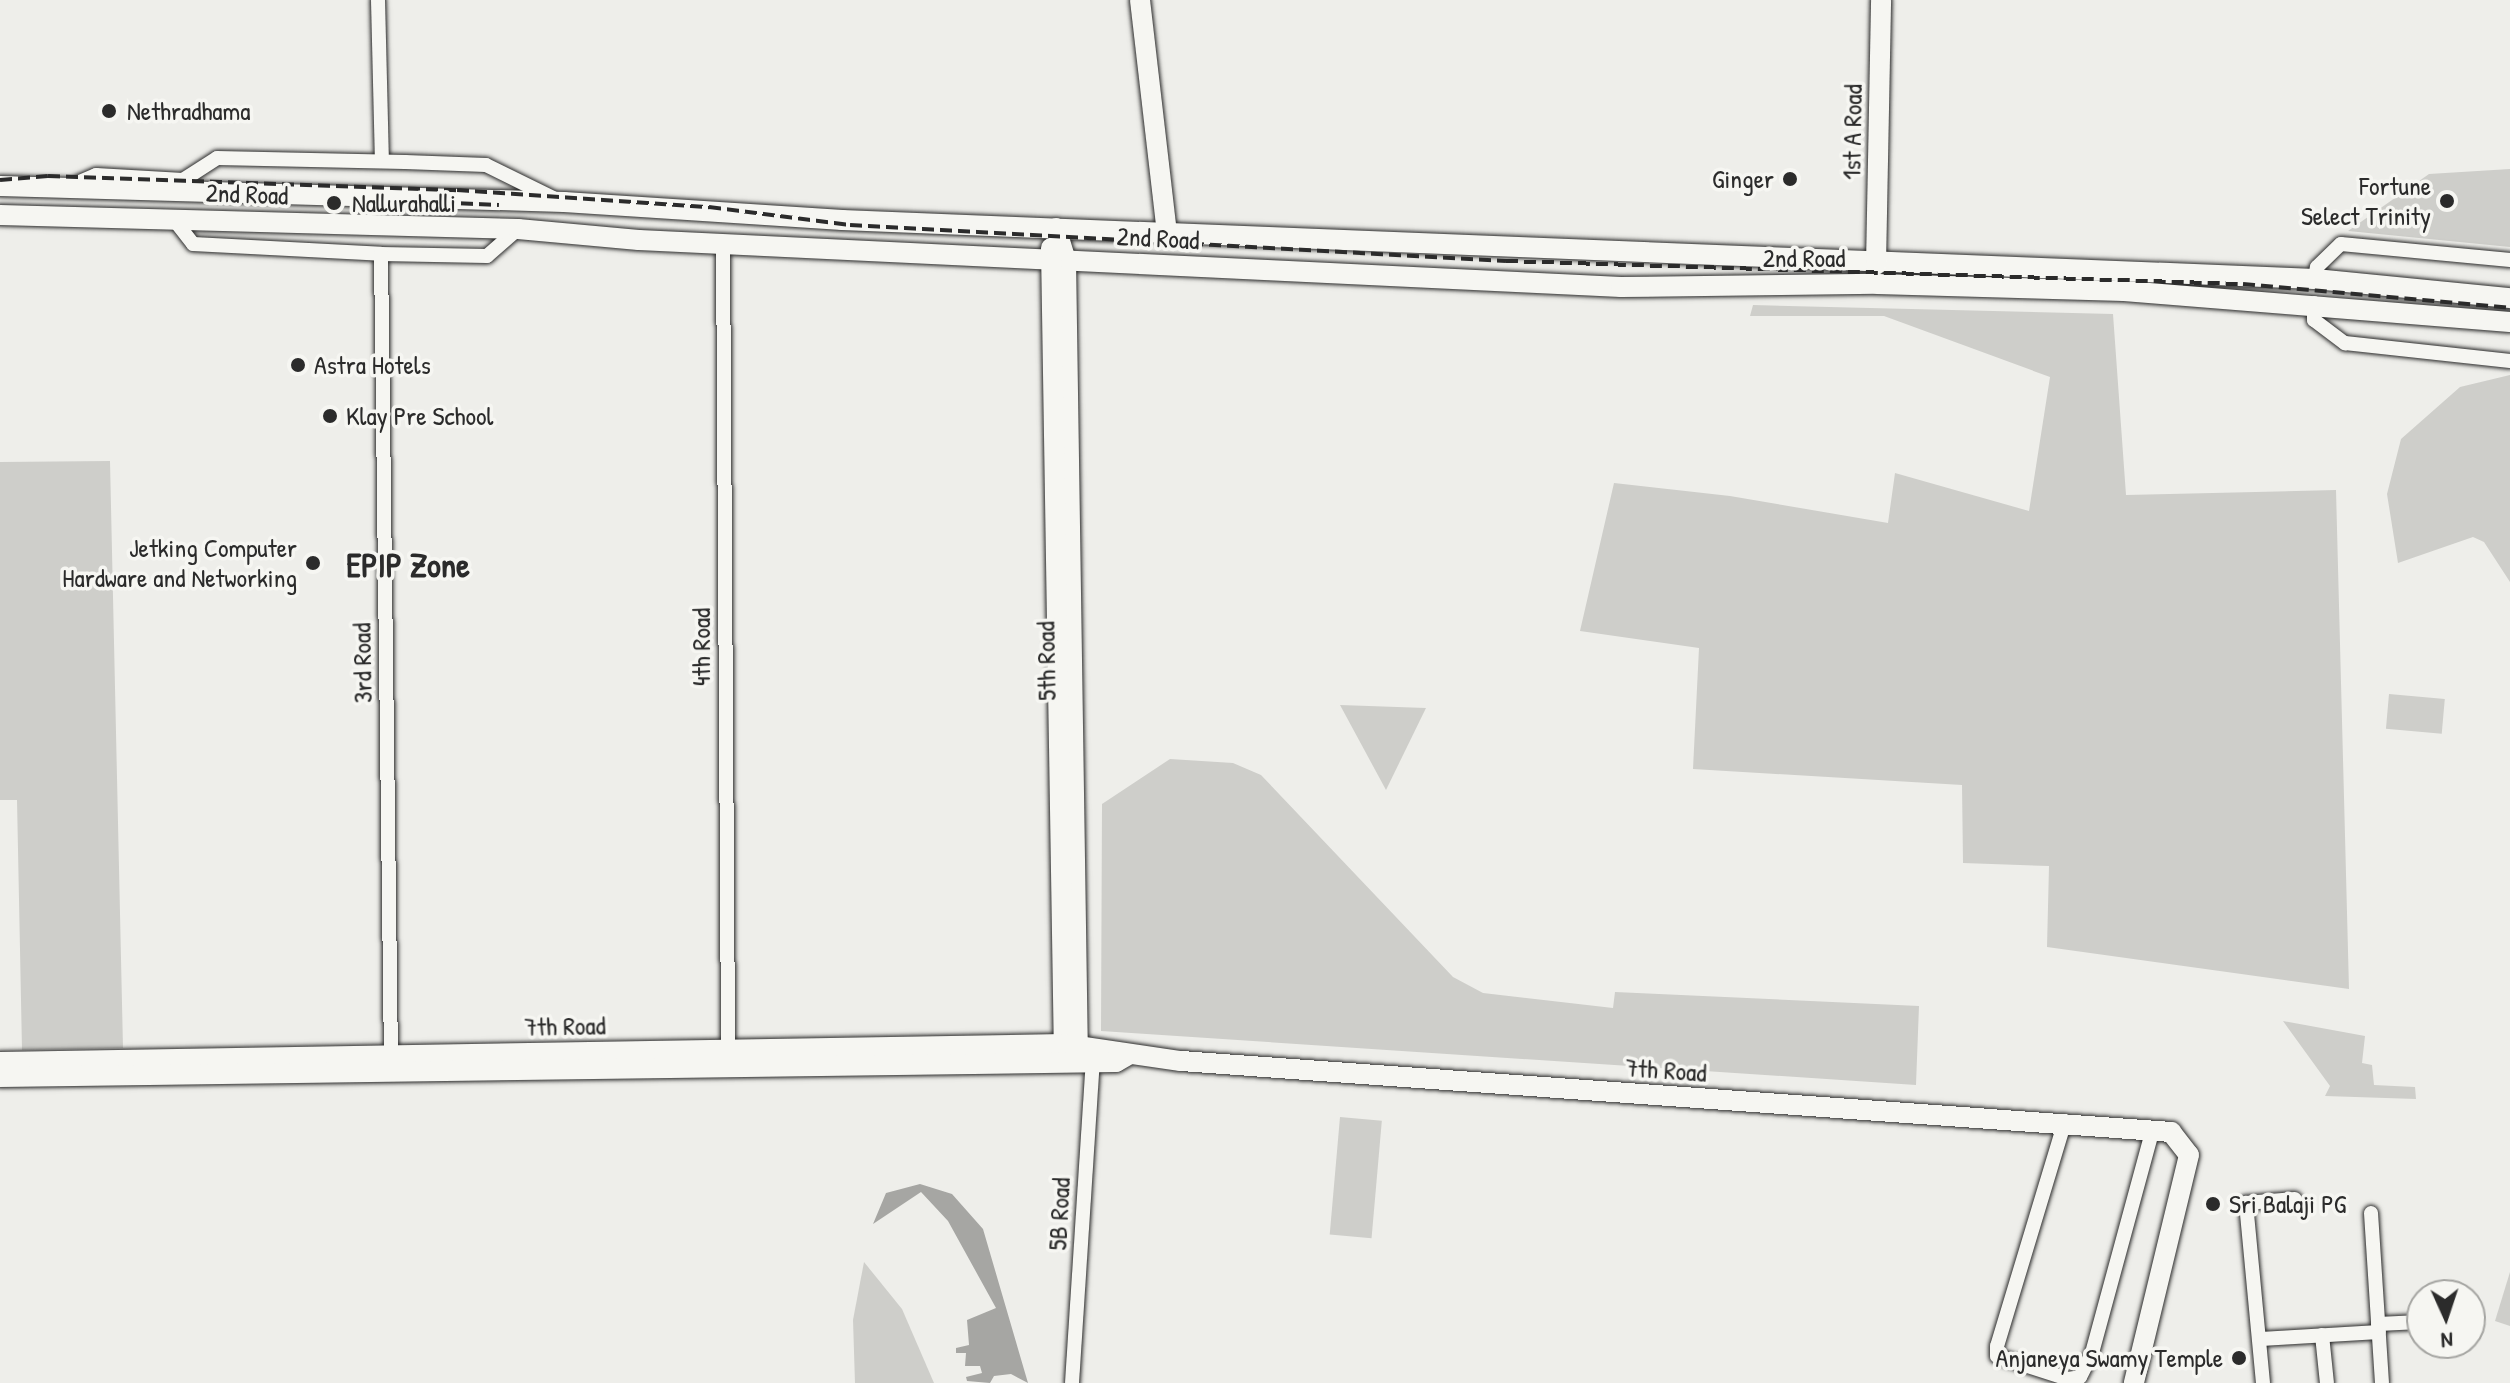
<!DOCTYPE html>
<style>
body{margin:0}
#map{position:relative;width:2510px;height:1383px;overflow:hidden;background:#eeeeea;font-family:"Patrick Hand",sans-serif}
div>[style]{position:absolute}
.green>*{inset:0;background:#cececa;transform-origin:0 0}
.water>*{inset:0;background:#a6a6a3}
.roads{filter:drop-shadow(0 0 2px #2b2b2b) drop-shadow(0 0 2px #2b2b2b)}
.street>*{height:14px;margin:-7px;padding:0 7px;transform-origin:7px;border-radius:7px;background:#f6f6f2}
.secondary>*{height:20px;margin:-10px;padding:0 10px;transform-origin:10px;border-radius:10px;background:#f6f6f2}
.rail>*{height:4px;margin-top:-2px;transform-origin:0;background:repeating-linear-gradient(90deg,#2b2b2b 0 12px,transparent 0 18px)}
.dots>*{width:22px;height:22px;translate:-50% -50%;box-sizing:border-box;border:4px solid #f6f6f2;border-radius:50%}
span{translate:-50% -50%;white-space:nowrap;text-align:center;line-height:1.15;-webkit-text-stroke:7px #f6f6f2;paint-order:stroke}
.poi-label{font-size:26px;color:#2b2b2b}
.left{translate:0 -50%;text-align:left}
.right{translate:-100% -50%;text-align:right}
.street-label{font-size:26px;color:#2b2b2b}
.district-label{font-size:34px;color:#2b2b2b;font-weight:700}
.north{position:absolute;left:2406px;top:1279px;width:80px;height:80px;box-sizing:border-box;background:#f6f6f2;border:2px solid #a5a5a2;border-radius:50%;rotate:177deg;font-size:22px;font-weight:700;line-height:32px;text-align:center;color:#2b2b2b}
.north::after{content:'';display:block;margin:auto;width:28px;height:36px;background:#2b2b2b;clip-path:polygon(50% 0,100% 100%,50% 72%,0 100%)}
</style>
<div id="map">
<div class="green">
<div style="clip-path:polygon(2510px 169px,2510px 247px,2348px 231px,2429px 174px)"></div>
<div style="clip-path:polygon(1753px 305px,2113px 314px,2126px 495px,2336px 490px,2349px 989px,2047px 947px,2049px 866px,1963px 863px,1962px 785px,1693px 769px,1699px 648px,1580px 631px,1614px 483px,1730px 496px,1888px 523px,1895px 473px,2029px 511px,2050px 377px,1884px 316px,1750px 316px)"></div>
<div style="clip-path:polygon(2510px 375px,2510px 582px,2484px 542px,2473px 537px,2398px 563px,2387px 494px,2401px 439px,2460px 387px)"></div>
<div style="clip-path:polygon(110px 461px,123px 1048px,22px 1050px,17px 800px,0 800px,0 462px)"></div>
<div style="left:2389px;top:694px;width:56px;height:35px;rotate:5deg"></div>
<div style="clip-path:polygon(1340px 705px,1426px 708px,1386px 790px)"></div>
<div style="clip-path:polygon(1170px 759px,1233px 763px,1261px 775px,1453px 977px,1483px 993px,1613px 1008px,1615px 992px,1919px 1006px,1916px 1085px,1101px 1031px,1102px 804px)"></div>
<div style="clip-path:polygon(2283px 1021px,2365px 1036px,2362px 1063px,2372px 1065px,2374px 1085px,2415px 1087px,2416px 1099px,2325px 1096px,2330px 1086px)"></div>
<div style="left:1340px;top:1117px;width:42px;height:118px;rotate:5deg"></div>
<div style="clip-path:polygon(864px 1262px,902px 1309px,934px 1383px,855px 1383px,853px 1320px)"></div>
<div style="clip-path:polygon(2510px 1272px,2510px 1326px,2495px 1321px)"></div>
</div>
<div class="water">
<div style="clip-path:polygon(920px 1184px,952px 1194px,983px 1229px,1028px 1383px,1011px 1374px,994px 1376px,990px 1383px,967px 1381px,966px 1377px,982px 1373px,980px 1366px,965px 1366px,966px 1353px,956px 1353px,956px 1348px,969px 1345px,967px 1320px,996px 1308px,948px 1221px,921px 1192px,873px 1224px,886px 1193px)"></div>
</div>
<div class="roads">
<div class="street">
<div style="left:378px;top:0;width:161px;rotate:88.6deg"></div>
<div style="left:75px;top:184px;width:23px;rotate:-23deg"></div>
<div style="left:96px;top:175px;width:87px;rotate:3.3deg"></div>
<div style="left:183px;top:180px;width:40px;rotate:-32.9deg"></div>
<div style="left:217px;top:158px;width:188px;rotate:1.2deg"></div>
<div style="left:405px;top:162px;width:81px;rotate:2.1deg"></div>
<div style="left:486px;top:165px;width:75px;rotate:26.2deg"></div>
<div style="left:172px;top:217px;width:34px;rotate:52deg"></div>
<div style="left:193px;top:244px;width:188px;rotate:3deg"></div>
<div style="left:381px;top:254px;width:106px;rotate:1.1deg"></div>
<div style="left:487px;top:256px;width:41px;rotate:-41.1deg"></div>
<div style="left:723px;top:244px;width:805px;rotate:89.64deg"></div>
<div style="left:381px;top:254px;width:807px;rotate:89.29deg"></div>
<div style="left:2315px;top:279px;width:12px;rotate:-81deg"></div>
<div style="left:2317px;top:267px;width:33px;rotate:-44deg"></div>
<div style="left:2341px;top:244px;width:170px;rotate:5.4deg"></div>
<div style="left:2314px;top:303px;width:17px;rotate:90deg"></div>
<div style="left:2314px;top:320px;width:39px;rotate:37deg"></div>
<div style="left:2345px;top:343px;width:166px;rotate:6.2deg"></div>
<div style="left:2065px;top:1121px;width:235px;rotate:106.8deg"></div>
<div style="left:1997px;top:1346px;width:10px;rotate:90deg"></div>
<div style="left:1997px;top:1356px;width:75px;rotate:17.9deg"></div>
<div style="left:2068px;top:1379px;width:12px;rotate:-9deg"></div>
<div style="left:2080px;top:1377px;width:27px;rotate:-63deg"></div>
<div style="left:2092px;top:1353px;width:232px;rotate:-74.8deg"></div>
<div style="left:2371px;top:1213px;width:170px;rotate:86.3deg"></div>
<div style="left:2378px;top:1324px;width:42px;rotate:-2.7deg"></div>
<div style="left:2322px;top:1335px;width:48px;rotate:84.1deg"></div>
<div style="left:2261px;top:1339px;width:118px;rotate:-3.4deg"></div>
<div style="left:1072px;top:1383px;width:328px;rotate:-86.3deg"></div>
<div style="left:2263px;top:1383px;width:181px;rotate:-95.4deg"></div>
<div style="left:2246px;top:1203px;width:49px;rotate:-4.7deg"></div>
</div>
<div class="secondary">
<div style="left:1140px;top:0;width:234px;rotate:83.4deg"></div>
<div style="left:0;top:186px;width:564px;rotate:1.62deg"></div>
<div style="left:564px;top:202px;width:279px;rotate:3.7deg"></div>
<div style="left:842px;top:220px;width:1474px;rotate:2.29deg"></div>
<div style="left:2315px;top:279px;width:196px;rotate:5.6deg"></div>
<div style="left:0;top:215px;width:518px;rotate:1.55deg"></div>
<div style="left:518px;top:229px;width:121px;rotate:5.2deg"></div>
<div style="left:639px;top:240px;width:983px;rotate:2.74deg"></div>
<div style="left:1621px;top:287px;width:256px;rotate:-0.7deg"></div>
<div style="left:1877px;top:284px;width:247px;rotate:1.6deg"></div>
<div style="left:2124px;top:291px;width:387px;rotate:4.6deg"></div>
<div style="left:1056px;top:228px;width:34px;rotate:73deg"></div>
<div style="left:1066px;top:260px;width:797px;rotate:89.14deg"></div>
<div style="left:1051px;top:248px;width:808px;rotate:89.08deg"></div>
<div style="left:1876px;top:265px;width:265px;rotate:-88.9deg"></div>
<div style="left:0;top:1062px;width:1064px;rotate:-0.97deg"></div>
<div style="left:1064px;top:1044px;width:118px;rotate:8.3deg"></div>
<div style="left:1181px;top:1061px;width:993px;rotate:4.1deg"></div>
<div style="left:2171px;top:1132px;width:29px;rotate:52deg"></div>
<div style="left:2189px;top:1155px;width:235px;rotate:103.6deg"></div>
<div style="left:0;top:1077px;width:1116px;rotate:-0.77deg"></div>
<div style="left:1116px;top:1062px;width:14px;rotate:-30deg"></div>
</div>
</div>
<div class="rail">
<div style="left:0;top:180px;width:48px;rotate:-4.8deg"></div>
<div style="left:48px;top:176px;width:409px;rotate:2deg"></div>
<div style="left:457px;top:190px;width:253px;rotate:3.9deg"></div>
<div style="left:709px;top:207px;width:142px;rotate:7.3deg"></div>
<div style="left:850px;top:225px;width:657px;rotate:3.14deg"></div>
<div style="left:1506px;top:261px;width:737px;rotate:1.79deg"></div>
<div style="left:2243px;top:284px;width:268px;rotate:5.1deg"></div>
<div style="left:407px;top:201px;width:92px;rotate:2.5deg"></div>
</div>
<div class="dots">
<div style="left:109px;top:111px;background:#2b2b2b"></div>
<div style="left:1790px;top:179px;background:#2b2b2b"></div>
<div style="left:2447px;top:201px;background:#2b2b2b"></div>
<div style="left:334px;top:203px;background:#2b2b2b"></div>
<div style="left:298px;top:365px;background:#2b2b2b"></div>
<div style="left:330px;top:416px;background:#2b2b2b"></div>
<div style="left:313px;top:563px;background:#2b2b2b"></div>
<div style="left:2213px;top:1204px;background:#2b2b2b"></div>
<div style="left:2239px;top:1358px;background:#2b2b2b"></div>
</div>
<div class="poi-label">
<span class="left" style="left:127px;top:111px">Nethradhama</span>
<span class="right" style="left:1774px;top:179px">Ginger</span>
<span class="right" style="left:2431px;top:201px">Fortune<br>Select Trinity</span>
<span class="left" style="left:352px;top:203px">Nallurahalli</span>
<span class="left" style="left:314px;top:365px">Astra Hotels</span>
<span class="left" style="left:346px;top:416px">Klay Pre School</span>
<span class="right" style="left:297px;top:563px">Jetking Computer<br>Hardware and Networking</span>
<span class="left" style="left:2229px;top:1204px">Sri Balaji PG</span>
<span class="right" style="left:2223px;top:1358px">Anjaneya Swamy Temple</span>
</div>
<div class="street-label">
<span style="left:1852px;top:132px;rotate:-89deg">1st A Road</span>
<span style="left:247px;top:194px;rotate:2deg">2nd Road</span>
<span style="left:1158px;top:238px;rotate:3deg">2nd Road</span>
<span style="left:1804px;top:258px">2nd Road</span>
<span style="left:701px;top:647px;rotate:-90deg">4th Road</span>
<span style="left:1046px;top:661px;rotate:-91deg">5th Road</span>
<span style="left:362px;top:663px;rotate:-91deg">3rd Road</span>
<span style="left:565px;top:1026px;rotate:-1deg">7th Road</span>
<span style="left:1666px;top:1070px;rotate:4deg">7th Road</span>
<span style="left:1059px;top:1214px;rotate:-87deg">5B Road</span>
</div>
<div class="district-label">
<span style="left:408px;top:566px">EPIP Zone</span>
</div>
<div class="north">N</div>
</div>
